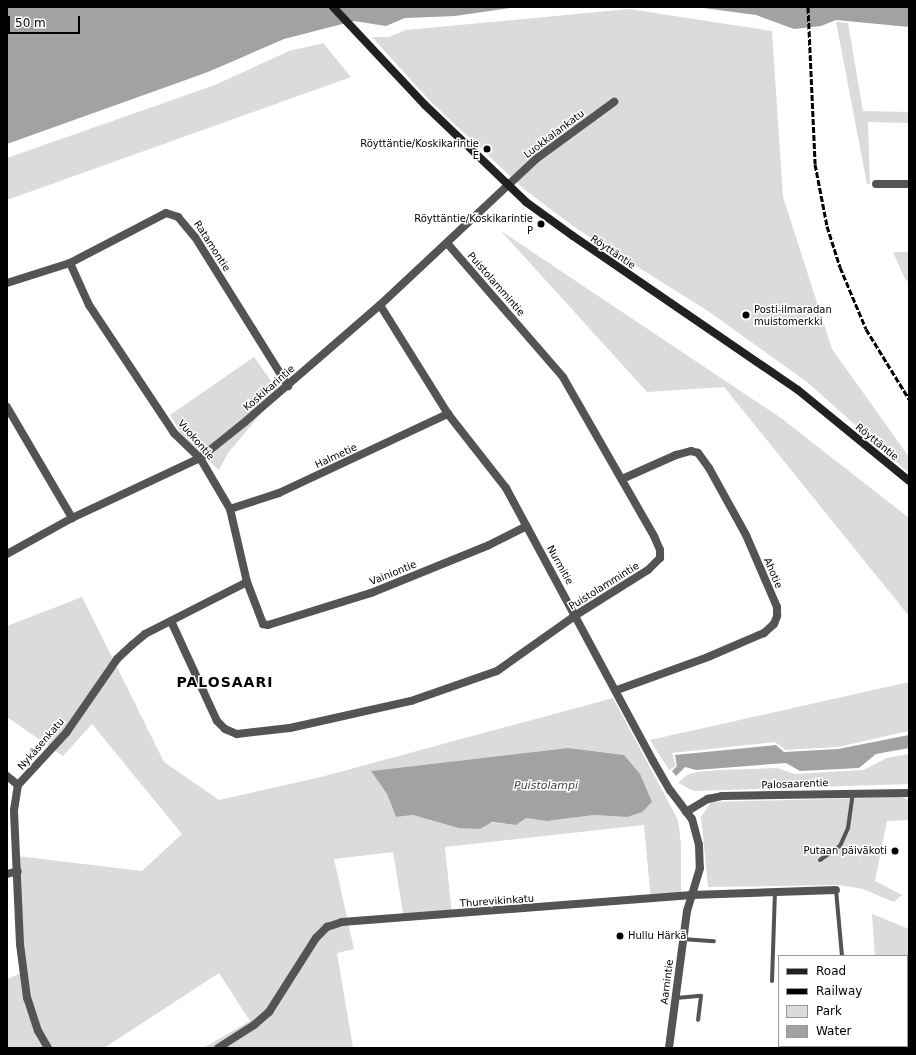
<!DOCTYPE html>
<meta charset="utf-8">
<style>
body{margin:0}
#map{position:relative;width:916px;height:1055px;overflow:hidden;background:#fff;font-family:"DejaVu Sans",sans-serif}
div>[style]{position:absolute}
.green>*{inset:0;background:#dbdbdb}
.water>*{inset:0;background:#a2a2a2}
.lane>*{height:4px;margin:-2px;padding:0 2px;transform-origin:2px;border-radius:2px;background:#545454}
.street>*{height:8px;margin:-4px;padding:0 4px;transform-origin:4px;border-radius:4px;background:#545454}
.secondary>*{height:8px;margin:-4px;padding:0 4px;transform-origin:4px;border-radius:4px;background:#212121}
.rail>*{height:3px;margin-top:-1.5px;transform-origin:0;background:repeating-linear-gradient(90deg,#000 0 6px,transparent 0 8px)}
.dots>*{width:11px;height:11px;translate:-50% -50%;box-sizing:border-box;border:2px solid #fff;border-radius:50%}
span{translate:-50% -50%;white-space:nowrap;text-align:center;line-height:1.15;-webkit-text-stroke:3px #fff;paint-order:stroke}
.street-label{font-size:10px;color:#000}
.poi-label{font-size:10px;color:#000}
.right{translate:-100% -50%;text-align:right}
.left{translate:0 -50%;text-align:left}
.water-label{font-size:11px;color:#434343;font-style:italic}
.district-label{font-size:14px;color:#000;font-weight:700;letter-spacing:1px}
.frame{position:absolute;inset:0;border:8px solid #000;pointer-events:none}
.legend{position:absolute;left:778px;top:955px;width:130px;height:92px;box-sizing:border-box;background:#fff;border:1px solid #999;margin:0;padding:5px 7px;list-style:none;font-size:12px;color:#000}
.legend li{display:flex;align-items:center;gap:8px;height:20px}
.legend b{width:20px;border:1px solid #999}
.scale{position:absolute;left:8px;top:16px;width:72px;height:18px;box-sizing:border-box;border:2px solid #000;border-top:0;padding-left:5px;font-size:12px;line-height:14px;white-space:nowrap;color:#000;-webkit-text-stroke:3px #fff;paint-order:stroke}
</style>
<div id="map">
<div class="green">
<div style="clip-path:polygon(629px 9px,772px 31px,783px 197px,832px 349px,909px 457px,909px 473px,807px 382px,708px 311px,577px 229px,525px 190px,430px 101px,372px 37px,389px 37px,406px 30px)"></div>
<div style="clip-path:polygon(836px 22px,848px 23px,863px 111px,908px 112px,908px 123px,868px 122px,870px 184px,867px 184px)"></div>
<div style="clip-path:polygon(323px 43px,351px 77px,7px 200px,7px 158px,215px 85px,289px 51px)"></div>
<div style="clip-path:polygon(501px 231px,781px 418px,909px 518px,909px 616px,724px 387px,647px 392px)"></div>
<div style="clip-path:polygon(893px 252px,909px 252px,909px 283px,905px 279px)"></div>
<div style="clip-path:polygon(254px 357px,279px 392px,228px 453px,219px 470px,185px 440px,170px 415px)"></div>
<div style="clip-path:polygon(evenodd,82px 597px,164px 762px,219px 800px,321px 777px,613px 698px,678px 820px,681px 844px,681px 898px,651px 901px,644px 825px,445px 847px,452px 915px,404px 919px,393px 852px,334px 859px,354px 949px,337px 953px,353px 1048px,203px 1048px,250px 1021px,219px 973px,104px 1048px,7px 1048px,7px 979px,24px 972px,17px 856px,142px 871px,182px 834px,92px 724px,63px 756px,7px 717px,7px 626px,82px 597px,568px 748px,624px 755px,627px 817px,594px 815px,547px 821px,526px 818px,516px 825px,413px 815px,396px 817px,387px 794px,371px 771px,568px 748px)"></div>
<div style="clip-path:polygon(909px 682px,909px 731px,838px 747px,785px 750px,775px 742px,672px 753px,676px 766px,669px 770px,650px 740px)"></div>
<div style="clip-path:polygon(909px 754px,909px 784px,694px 791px,678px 783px,687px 775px,697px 772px,720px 770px,777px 768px,795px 774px,863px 770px,887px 758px)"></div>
<div style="clip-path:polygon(902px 797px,909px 800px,909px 820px,887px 821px,875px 881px,902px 895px,894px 902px,863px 889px,840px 885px,708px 887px,701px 817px,711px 802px)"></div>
<div style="clip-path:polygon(872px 914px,909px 929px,909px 1048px,881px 1048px,880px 1046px,907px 1046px,907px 956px,875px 956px)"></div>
</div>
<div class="water">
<div style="clip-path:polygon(7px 7px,516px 7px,455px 16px,405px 18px,386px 26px,354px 21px,284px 39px,208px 72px,7px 144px)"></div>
<div style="clip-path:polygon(696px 7px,909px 7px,909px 27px,836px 20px,821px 26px,794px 29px,756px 15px)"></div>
<div style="clip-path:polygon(909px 735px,909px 748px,876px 754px,859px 768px,800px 771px,786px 763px,696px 770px,685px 767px,676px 776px,672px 771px,677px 766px,675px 755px,776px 745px,784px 752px,838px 749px)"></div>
<div style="clip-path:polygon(568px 748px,624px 755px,640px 774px,652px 802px,642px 812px,627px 817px,594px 815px,547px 821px,526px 818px,516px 825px,492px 822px,480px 829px,459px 828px,413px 815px,396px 817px,387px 794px,371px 771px)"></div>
</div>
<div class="lane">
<div style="left:820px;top:860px;width:24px;rotate:-35deg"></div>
<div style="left:840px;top:846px;width:20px;rotate:-66deg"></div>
<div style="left:848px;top:828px;width:36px;rotate:-82deg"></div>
<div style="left:836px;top:890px;width:66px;rotate:84.8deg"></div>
<div style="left:682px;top:939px;width:32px;rotate:4deg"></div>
<div style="left:772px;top:981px;width:89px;rotate:-88.1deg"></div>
<div style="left:676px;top:998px;width:25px;rotate:-5deg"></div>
<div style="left:701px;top:996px;width:24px;rotate:97deg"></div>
</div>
<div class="street">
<div style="left:876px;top:184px;width:33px"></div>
<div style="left:70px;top:263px;width:46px;rotate:65.7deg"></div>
<div style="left:89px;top:305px;width:154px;rotate:56.4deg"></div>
<div style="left:174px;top:433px;width:36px;rotate:44deg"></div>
<div style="left:200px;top:458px;width:59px;rotate:59.5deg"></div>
<div style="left:230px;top:509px;width:75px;rotate:76.9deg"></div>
<div style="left:247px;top:582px;width:45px;rotate:69.1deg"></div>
<div style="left:263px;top:624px;width:5px;rotate:11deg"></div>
<div style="left:268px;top:625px;width:108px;rotate:-17.3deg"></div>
<div style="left:371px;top:593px;width:127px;rotate:-22.1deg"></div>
<div style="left:489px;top:545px;width:42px;rotate:-26.6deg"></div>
<div style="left:7px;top:283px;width:66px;rotate:-17.6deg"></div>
<div style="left:70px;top:263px;width:108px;rotate:-27.5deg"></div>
<div style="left:166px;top:213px;width:13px;rotate:18deg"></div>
<div style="left:178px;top:217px;width:26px;rotate:50deg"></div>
<div style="left:195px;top:237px;width:176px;rotate:58deg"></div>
<div style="left:380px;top:305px;width:128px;rotate:58deg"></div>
<div style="left:448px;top:414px;width:94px;rotate:51.9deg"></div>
<div style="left:506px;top:488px;width:310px;rotate:61.7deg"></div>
<div style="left:653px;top:761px;width:34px;rotate:60deg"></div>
<div style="left:670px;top:790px;width:36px;rotate:53deg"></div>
<div style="left:692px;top:819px;width:27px;rotate:75deg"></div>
<div style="left:699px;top:845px;width:23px;rotate:88deg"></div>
<div style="left:700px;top:868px;width:45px;rotate:106.8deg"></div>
<div style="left:687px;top:911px;width:138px;rotate:97.5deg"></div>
<div style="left:7px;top:407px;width:129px;rotate:59.6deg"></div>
<div style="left:230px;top:509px;width:52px;rotate:-18.1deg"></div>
<div style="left:279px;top:493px;width:187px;rotate:-25.1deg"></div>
<div style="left:7px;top:554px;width:74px;rotate:-29deg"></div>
<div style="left:72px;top:518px;width:141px;rotate:-25.1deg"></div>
<div style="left:200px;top:458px;width:59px;rotate:-38.8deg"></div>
<div style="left:246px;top:421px;width:177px;rotate:-40.9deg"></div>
<div style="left:380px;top:305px;width:214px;rotate:-43.1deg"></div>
<div style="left:536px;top:159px;width:97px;rotate:-36.2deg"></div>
<div style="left:171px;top:621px;width:110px;rotate:65.3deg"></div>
<div style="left:217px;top:721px;width:11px;rotate:45deg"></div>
<div style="left:225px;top:729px;width:13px;rotate:23deg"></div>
<div style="left:237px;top:734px;width:53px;rotate:-6.5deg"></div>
<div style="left:290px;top:728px;width:124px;rotate:-12.6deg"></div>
<div style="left:411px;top:701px;width:91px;rotate:-19.2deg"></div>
<div style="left:497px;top:671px;width:97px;rotate:-35.3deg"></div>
<div style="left:576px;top:615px;width:85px;rotate:-32deg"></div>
<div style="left:648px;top:570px;width:17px;rotate:-45deg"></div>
<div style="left:660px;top:558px;width:8px;rotate:-90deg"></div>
<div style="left:660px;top:550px;width:15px;rotate:-113deg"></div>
<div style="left:654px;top:536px;width:183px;rotate:-119.8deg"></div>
<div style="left:563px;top:377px;width:177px;rotate:-130.9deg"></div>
<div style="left:617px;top:690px;width:97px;rotate:-19.9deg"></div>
<div style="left:708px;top:657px;width:61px;rotate:-23.2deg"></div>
<div style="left:764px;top:633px;width:13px;rotate:-42deg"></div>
<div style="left:774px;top:624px;width:9px;rotate:-69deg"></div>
<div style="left:777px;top:616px;width:9px;rotate:-90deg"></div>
<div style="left:777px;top:607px;width:78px;rotate:-113.3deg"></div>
<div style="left:746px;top:535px;width:77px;rotate:-118.9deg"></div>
<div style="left:709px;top:468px;width:19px;rotate:-126deg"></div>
<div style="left:698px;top:453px;width:7px;rotate:-164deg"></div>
<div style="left:691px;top:451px;width:16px;rotate:165deg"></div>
<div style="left:676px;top:455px;width:59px;rotate:156deg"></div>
<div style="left:7px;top:776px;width:14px;rotate:39deg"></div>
<div style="left:686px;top:812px;width:26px;rotate:-31deg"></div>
<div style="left:708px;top:799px;width:14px;rotate:-12deg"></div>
<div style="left:722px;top:796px;width:187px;rotate:-0.9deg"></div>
<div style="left:7px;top:874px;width:11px;rotate:-15deg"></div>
<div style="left:48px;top:1048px;width:20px;rotate:-120deg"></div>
<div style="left:38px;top:1031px;width:35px;rotate:-108deg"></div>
<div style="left:27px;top:998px;width:54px;rotate:-97.4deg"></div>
<div style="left:20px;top:944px;width:134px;rotate:-92.6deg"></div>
<div style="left:14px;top:810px;width:25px;rotate:-81deg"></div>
<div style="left:18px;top:785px;width:71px;rotate:-47.3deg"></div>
<div style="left:66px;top:733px;width:90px;rotate:-55.4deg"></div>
<div style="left:117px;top:659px;width:21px;rotate:-43deg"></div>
<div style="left:132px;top:645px;width:17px;rotate:-40deg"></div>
<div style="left:145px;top:634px;width:114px;rotate:-27deg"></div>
<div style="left:218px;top:1048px;width:43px;rotate:-32.6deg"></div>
<div style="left:254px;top:1025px;width:20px;rotate:-41deg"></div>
<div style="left:269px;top:1012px;width:88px;rotate:-57.6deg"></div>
<div style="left:316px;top:938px;width:16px;rotate:-45deg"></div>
<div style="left:327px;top:927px;width:16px;rotate:-18deg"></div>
<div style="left:342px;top:922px;width:351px;rotate:-4.4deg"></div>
<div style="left:692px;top:895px;width:144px;rotate:-2deg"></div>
</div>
<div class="secondary">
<div style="left:333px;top:7px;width:134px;rotate:46.8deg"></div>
<div style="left:425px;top:105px;width:140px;rotate:43.8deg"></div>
<div style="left:526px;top:202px;width:58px;rotate:35.9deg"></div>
<div style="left:573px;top:236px;width:273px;rotate:34.4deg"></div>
<div style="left:798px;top:390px;width:144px;rotate:39.3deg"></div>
</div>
<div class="rail">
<div style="left:808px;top:7px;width:157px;rotate:87.4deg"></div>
<div style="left:815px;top:164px;width:63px;rotate:79deg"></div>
<div style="left:827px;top:226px;width:43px;rotate:72.4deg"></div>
<div style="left:840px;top:267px;width:67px;rotate:67.2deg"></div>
<div style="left:866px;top:329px;width:82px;rotate:58.4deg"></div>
</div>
<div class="dots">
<div style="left:487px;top:149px;background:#000"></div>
<div style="left:541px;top:224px;background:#000"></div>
<div style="left:746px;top:315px;background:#000"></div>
<div style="left:895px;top:851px;background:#000"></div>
<div style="left:620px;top:936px;background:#000"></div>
</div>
<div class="street-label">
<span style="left:554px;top:134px;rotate:-37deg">Luokkalankatu</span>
<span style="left:212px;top:246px;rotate:57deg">Ratamontie</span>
<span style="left:613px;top:252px;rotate:34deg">Röyttäntie</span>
<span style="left:496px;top:284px;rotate:49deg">Puistolammintie</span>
<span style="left:269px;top:388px;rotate:-41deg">Koskikarintie</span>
<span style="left:196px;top:440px;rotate:49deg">Vuokontie</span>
<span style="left:877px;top:442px;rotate:39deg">Röyttäntie</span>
<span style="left:336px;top:456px;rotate:-25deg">Halmetie</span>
<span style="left:560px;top:565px;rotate:61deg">Nurmitie</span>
<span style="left:393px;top:573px;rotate:-22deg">Vainiontie</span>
<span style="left:773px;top:573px;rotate:67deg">Ahotie</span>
<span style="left:604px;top:586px;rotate:-32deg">Puistolammintie</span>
<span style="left:41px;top:744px;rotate:-49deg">Nykäsenkatu</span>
<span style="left:795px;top:784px;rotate:-2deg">Palosaarentie</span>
<span style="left:497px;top:901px;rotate:-4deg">Thurevikinkatu</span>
<span style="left:667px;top:982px;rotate:-83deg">Aarnintie</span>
</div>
<div class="poi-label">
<span class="right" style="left:479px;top:149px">Röyttäntie/Koskikarintie<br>E</span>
<span class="right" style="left:533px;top:224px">Röyttäntie/Koskikarintie<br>P</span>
<span class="left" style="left:754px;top:315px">Posti-ilmaradan<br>muistomerkki</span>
<span class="right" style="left:887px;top:851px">Putaan päiväkoti</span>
<span class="left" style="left:628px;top:936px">Hullu Härkä</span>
</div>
<div class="water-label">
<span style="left:546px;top:786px">Puistolampi</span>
</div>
<div class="district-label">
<span style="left:225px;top:682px">PALOSAARI</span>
</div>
<div class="frame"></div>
<ul class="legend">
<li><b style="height:5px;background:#212121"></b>Road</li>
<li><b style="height:5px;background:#000"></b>Railway</li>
<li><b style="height:11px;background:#dbdbdb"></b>Park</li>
<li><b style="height:11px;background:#a2a2a2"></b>Water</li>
</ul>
<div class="scale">50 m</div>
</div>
